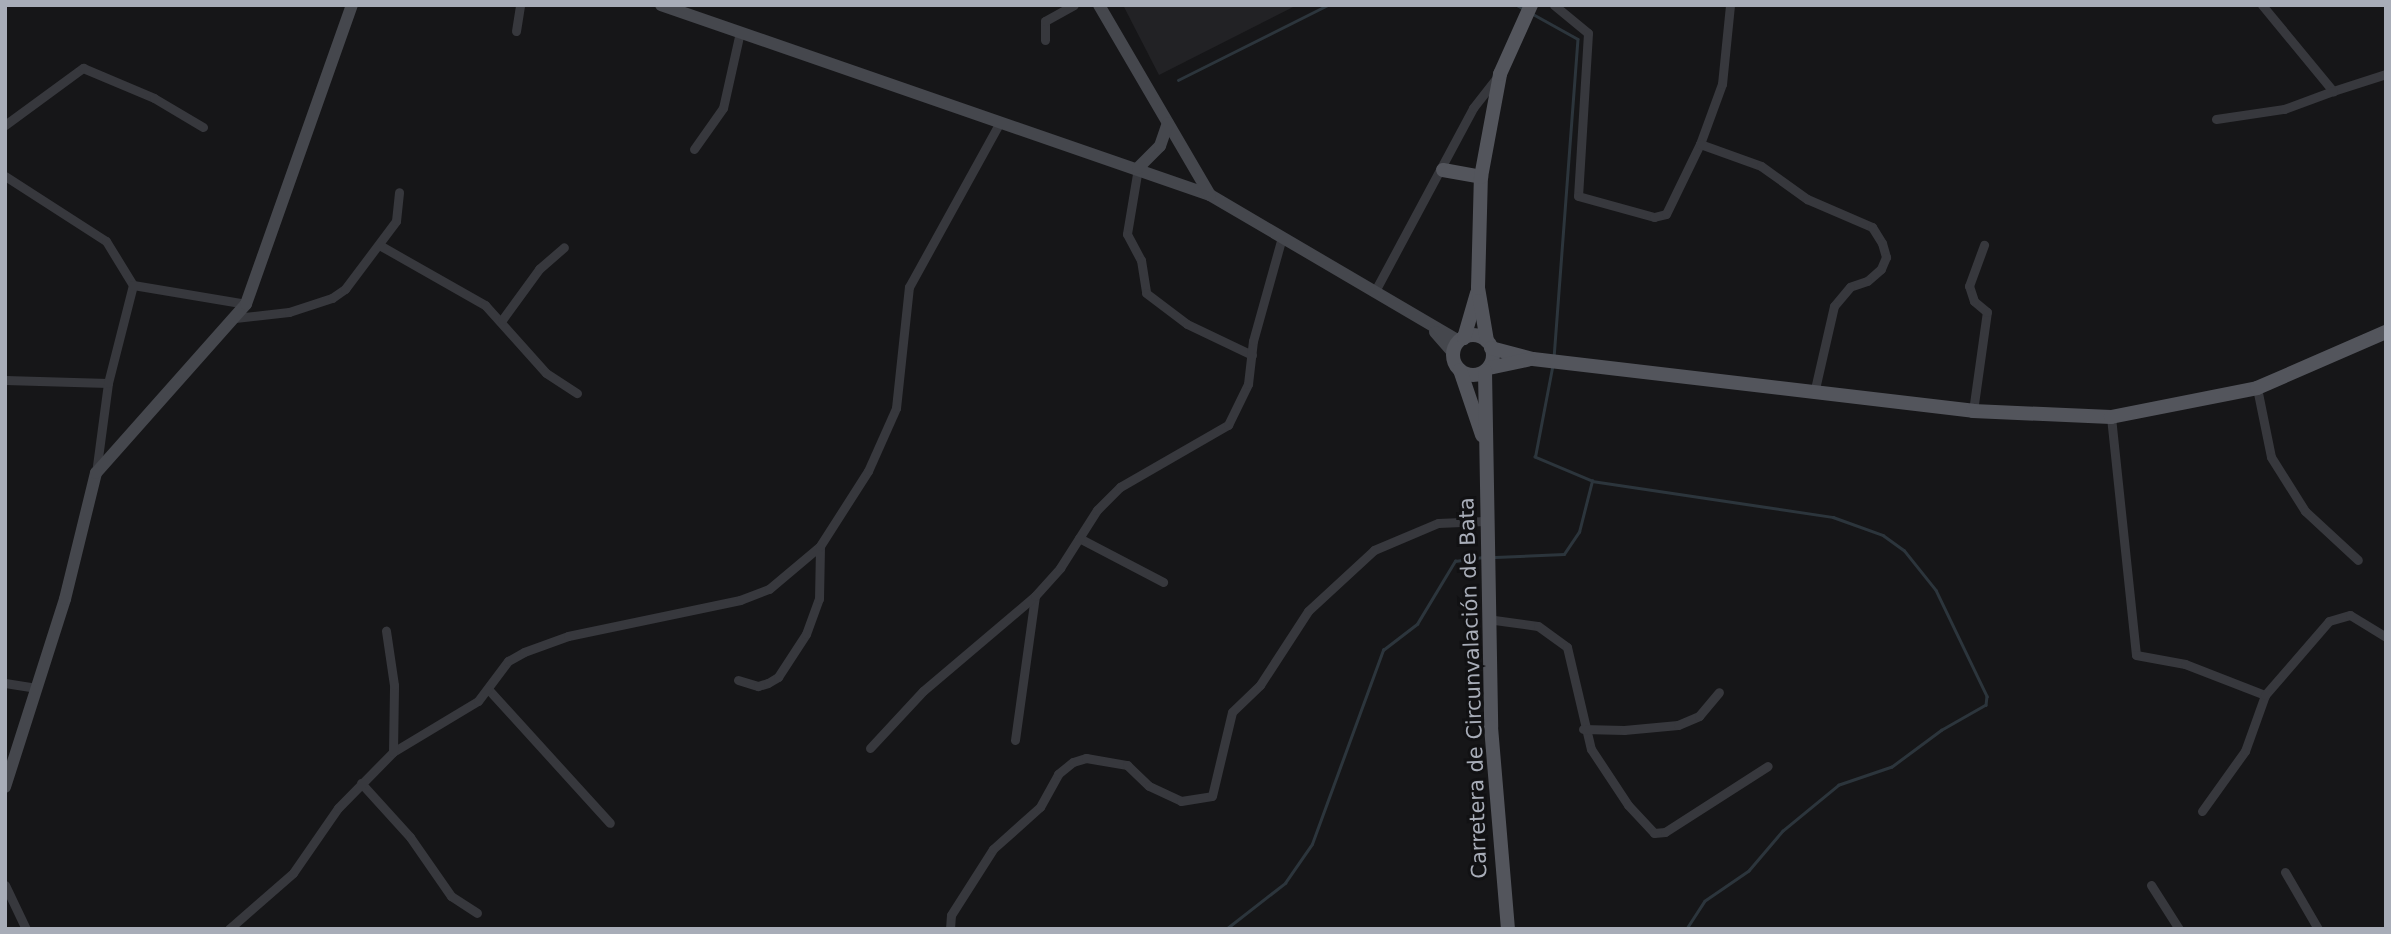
<!DOCTYPE html>
<meta charset="utf-8">
<style>
body{margin:0}
#map{position:relative;width:2391px;height:934px;overflow:hidden;background:#161618;font-family:"DejaVu Sans",sans-serif}
div>[style]{position:absolute}
.built>*{inset:0;background:#222225}
.stream>*{height:2.5px;margin:-1.25px;padding:0 1.25px;transform-origin:1.25px;border-radius:1.25px;background:#2c353c}
.street>*{height:9px;margin:-4.5px;padding:0 4.5px;transform-origin:4.5px;border-radius:4.5px;background:#37383d}
.secondary>*{height:12px;margin:-6px;padding:0 6px;transform-origin:6px;border-radius:6px;background:#45474d}
.primary>*{height:14px;margin:-7px;padding:0 7px;transform-origin:7px;border-radius:7px;background:#53555c}
.primary>.ring{margin:-7px;padding:0;box-sizing:content-box;background:none;border:14px solid #53555c;border-radius:50%}
span{translate:-50% -50%;white-space:nowrap;text-align:center;line-height:1.15;-webkit-text-stroke:6px #111113;paint-order:stroke}
.street-label{font-size:21px;color:#a8adb8}
.frame{position:absolute;inset:0;border:7px solid #a8adb8;pointer-events:none}
</style>
<div id="map">
<div class="built">
<div style="clip-path:polygon(1123px 5px,1297px 5px,1159px 75px)"></div>
</div>
<div class="stream">
<div style="left:1517px;top:5px;width:8px;rotate:30deg"></div>
<div style="left:1533px;top:14px;width:51px;rotate:29.1deg"></div>
<div style="left:1578px;top:39px;width:320px;rotate:94.3deg"></div>
<div style="left:1178px;top:80px;width:168px;rotate:-26.6deg"></div>
<div style="left:1592px;top:481px;width:244px;rotate:8.5deg"></div>
<div style="left:1833px;top:517px;width:53px;rotate:19.8deg"></div>
<div style="left:1883px;top:535px;width:26px;rotate:36deg"></div>
<div style="left:1904px;top:550px;width:51px;rotate:51.3deg"></div>
<div style="left:1936px;top:590px;width:118px;rotate:64.3deg"></div>
<div style="left:1987px;top:696px;width:9px;rotate:96deg"></div>
<div style="left:1986px;top:705px;width:51px;rotate:150.4deg"></div>
<div style="left:1942px;top:730px;width:62px;rotate:143.5deg"></div>
<div style="left:1892px;top:767px;width:56px;rotate:161.2deg"></div>
<div style="left:1839px;top:785px;width:72px;rotate:140.6deg"></div>
<div style="left:1783px;top:831px;width:52px;rotate:130.4deg"></div>
<div style="left:1749px;top:871px;width:53px;rotate:145.7deg"></div>
<div style="left:1705px;top:901px;width:33px;rotate:123deg"></div>
<div style="left:1495px;top:557px;width:69px;rotate:-2.5deg"></div>
<div style="left:1564px;top:554px;width:27px;rotate:-56deg"></div>
<div style="left:1579px;top:532px;width:53px;rotate:-75.7deg"></div>
<div style="left:1592px;top:481px;width:62px;rotate:-157.2deg"></div>
<div style="left:1535px;top:457px;width:91px;rotate:-79.2deg"></div>
<div style="left:1226px;top:929px;width:75px;rotate:-37.9deg"></div>
<div style="left:1285px;top:883px;width:47px;rotate:-55.3deg"></div>
<div style="left:1312px;top:844px;width:207px;rotate:-69.9deg"></div>
<div style="left:1383px;top:650px;width:43px;rotate:-37.4deg"></div>
<div style="left:1417px;top:624px;width:74px;rotate:-58.9deg"></div>
<div style="left:1455px;top:561px;width:30px;rotate:-8deg"></div>
</div>
<div class="street">
<div style="left:1554px;top:5px;width:44px;rotate:39.5deg"></div>
<div style="left:1588px;top:33px;width:163px;rotate:93.5deg"></div>
<div style="left:1578px;top:196px;width:79px;rotate:15.4deg"></div>
<div style="left:1654px;top:217px;width:12px;rotate:-14deg"></div>
<div style="left:1666px;top:214px;width:78px;rotate:-64.1deg"></div>
<div style="left:1700px;top:144px;width:64px;rotate:-69.9deg"></div>
<div style="left:1722px;top:84px;width:79px;rotate:-84.2deg"></div>
<div style="left:2262px;top:5px;width:112px;rotate:50.5deg"></div>
<div style="left:2333px;top:91px;width:56px;rotate:-17.8deg"></div>
<div style="left:516px;top:31px;width:26px;rotate:-81deg"></div>
<div style="left:1045px;top:40px;width:19px;rotate:-90deg"></div>
<div style="left:1045px;top:21px;width:33px;rotate:-29deg"></div>
<div style="left:2216px;top:119px;width:69px;rotate:-8.4deg"></div>
<div style="left:2284px;top:109px;width:52px;rotate:-20.2deg"></div>
<div style="left:5px;top:125px;width:97px;rotate:-36.2deg"></div>
<div style="left:83px;top:68px;width:77px;rotate:22.9deg"></div>
<div style="left:154px;top:98px;width:57px;rotate:30.6deg"></div>
<div style="left:1700px;top:144px;width:65px;rotate:19.8deg"></div>
<div style="left:1761px;top:166px;width:57px;rotate:35.7deg"></div>
<div style="left:1807px;top:199px;width:71px;rotate:23.3deg"></div>
<div style="left:1872px;top:227px;width:19px;rotate:58deg"></div>
<div style="left:1882px;top:243px;width:15px;rotate:74deg"></div>
<div style="left:1886px;top:257px;width:13px;rotate:113deg"></div>
<div style="left:1881px;top:269px;width:18px;rotate:139deg"></div>
<div style="left:1867px;top:281px;width:18px;rotate:161deg"></div>
<div style="left:1850px;top:287px;width:25px;rotate:130deg"></div>
<div style="left:1834px;top:306px;width:85px;rotate:102.9deg"></div>
<div style="left:694px;top:149px;width:50px;rotate:-54.7deg"></div>
<div style="left:723px;top:108px;width:78px;rotate:-77.4deg"></div>
<div style="left:1138px;top:168px;width:67px;rotate:99.5deg"></div>
<div style="left:1127px;top:234px;width:30px;rotate:62deg"></div>
<div style="left:1141px;top:260px;width:33px;rotate:81deg"></div>
<div style="left:1146px;top:293px;width:51px;rotate:37.1deg"></div>
<div style="left:1187px;top:324px;width:72px;rotate:25.5deg"></div>
<div style="left:5px;top:176px;width:120px;rotate:32.8deg"></div>
<div style="left:106px;top:241px;width:52px;rotate:58.5deg"></div>
<div style="left:381px;top:246px;width:120px;rotate:29.6deg"></div>
<div style="left:485px;top:305px;width:91px;rotate:48.1deg"></div>
<div style="left:546px;top:373px;width:37px;rotate:33deg"></div>
<div style="left:1375px;top:291px;width:208px;rotate:-61.8deg"></div>
<div style="left:1473px;top:108px;width:39px;rotate:-52deg"></div>
<div style="left:235px;top:318px;width:54px;rotate:-6.3deg"></div>
<div style="left:289px;top:312px;width:45px;rotate:-18deg"></div>
<div style="left:332px;top:298px;width:16px;rotate:-35deg"></div>
<div style="left:345px;top:289px;width:85px;rotate:-53.1deg"></div>
<div style="left:396px;top:221px;width:29px;rotate:-84deg"></div>
<div style="left:502px;top:320px;width:63px;rotate:-54deg"></div>
<div style="left:539px;top:269px;width:33px;rotate:-41deg"></div>
<div style="left:5px;top:380px;width:103px;rotate:1.7deg"></div>
<div style="left:2257px;top:388px;width:70px;rotate:78.5deg"></div>
<div style="left:2271px;top:457px;width:64px;rotate:57.8deg"></div>
<div style="left:2305px;top:511px;width:72px;rotate:42.8deg"></div>
<div style="left:1973px;top:411px;width:100px;rotate:-82deg"></div>
<div style="left:1987px;top:312px;width:17px;rotate:-140deg"></div>
<div style="left:1974px;top:301px;width:16px;rotate:-108deg"></div>
<div style="left:1969px;top:286px;width:44px;rotate:-69.9deg"></div>
<div style="left:2111px;top:417px;width:239px;rotate:84deg"></div>
<div style="left:2136px;top:655px;width:50px;rotate:10.4deg"></div>
<div style="left:2185px;top:664px;width:86px;rotate:21.2deg"></div>
<div style="left:96px;top:473px;width:91px;rotate:-82.4deg"></div>
<div style="left:108px;top:383px;width:101px;rotate:-75.7deg"></div>
<div style="left:133px;top:285px;width:115px;rotate:9.5deg"></div>
<div style="left:1079px;top:538px;width:95px;rotate:27.6deg"></div>
<div style="left:1487px;top:619px;width:51px;rotate:7.8deg"></div>
<div style="left:1538px;top:626px;width:36px;rotate:36deg"></div>
<div style="left:1567px;top:647px;width:105px;rotate:76.8deg"></div>
<div style="left:1591px;top:749px;width:67px;rotate:56.5deg"></div>
<div style="left:1628px;top:805px;width:38px;rotate:47deg"></div>
<div style="left:1654px;top:833px;width:11px;rotate:-5deg"></div>
<div style="left:1665px;top:832px;width:122px;rotate:-32.7deg"></div>
<div style="left:738px;top:680px;width:21px;rotate:17deg"></div>
<div style="left:758px;top:686px;width:10px;rotate:-17deg"></div>
<div style="left:768px;top:683px;width:12px;rotate:-31deg"></div>
<div style="left:778px;top:677px;width:51px;rotate:-56.9deg"></div>
<div style="left:806px;top:634px;width:37px;rotate:-70deg"></div>
<div style="left:819px;top:599px;width:53px;rotate:-88.9deg"></div>
<div style="left:5px;top:683px;width:32px;rotate:9deg"></div>
<div style="left:488px;top:689px;width:181px;rotate:47.7deg"></div>
<div style="left:1583px;top:729px;width:41px;rotate:1.4deg"></div>
<div style="left:1624px;top:730px;width:54px;rotate:-5.3deg"></div>
<div style="left:1678px;top:725px;width:23px;rotate:-23deg"></div>
<div style="left:1699px;top:716px;width:31px;rotate:-50deg"></div>
<div style="left:1015px;top:740px;width:145px;rotate:-82.1deg"></div>
<div style="left:870px;top:748px;width:78px;rotate:-47.1deg"></div>
<div style="left:923px;top:691px;width:147px;rotate:-40.3deg"></div>
<div style="left:1035px;top:596px;width:38px;rotate:-48deg"></div>
<div style="left:1060px;top:568px;width:69px;rotate:-57.5deg"></div>
<div style="left:1097px;top:510px;width:33px;rotate:-45deg"></div>
<div style="left:1120px;top:487px;width:125px;rotate:-29.9deg"></div>
<div style="left:1228px;top:425px;width:46px;rotate:-64deg"></div>
<div style="left:1248px;top:384px;width:43px;rotate:-83.4deg"></div>
<div style="left:1253px;top:341px;width:108px;rotate:-74.4deg"></div>
<div style="left:393px;top:752px;width:99px;rotate:-31deg"></div>
<div style="left:478px;top:701px;width:50px;rotate:-53.1deg"></div>
<div style="left:508px;top:661px;width:18px;rotate:-29deg"></div>
<div style="left:524px;top:652px;width:47px;rotate:-20deg"></div>
<div style="left:568px;top:636px;width:176px;rotate:-11.8deg"></div>
<div style="left:740px;top:600px;width:31px;rotate:-21deg"></div>
<div style="left:769px;top:589px;width:67px;rotate:-40.1deg"></div>
<div style="left:820px;top:546px;width:89px;rotate:-57.4deg"></div>
<div style="left:868px;top:471px;width:69px;rotate:-66deg"></div>
<div style="left:896px;top:408px;width:122px;rotate:-83.9deg"></div>
<div style="left:909px;top:287px;width:188px;rotate:-61.1deg"></div>
<div style="left:361px;top:783px;width:73px;rotate:47.8deg"></div>
<div style="left:410px;top:837px;width:72px;rotate:55.2deg"></div>
<div style="left:451px;top:896px;width:31px;rotate:33deg"></div>
<div style="left:2202px;top:811px;width:74px;rotate:-54.4deg"></div>
<div style="left:2245px;top:751px;width:59px;rotate:-70.3deg"></div>
<div style="left:2265px;top:695px;width:98px;rotate:-49.1deg"></div>
<div style="left:2329px;top:621px;width:22px;rotate:-16deg"></div>
<div style="left:2350px;top:615px;width:42px;rotate:31.4deg"></div>
<div style="left:2285px;top:872px;width:66px;rotate:59.9deg"></div>
<div style="left:5px;top:885px;width:49px;rotate:64.5deg"></div>
<div style="left:2151px;top:885px;width:52px;rotate:57.5deg"></div>
<div style="left:229px;top:929px;width:85px;rotate:-41.2deg"></div>
<div style="left:293px;top:873px;width:79px;rotate:-55.3deg"></div>
<div style="left:338px;top:808px;width:78px;rotate:-45.5deg"></div>
<div style="left:393px;top:752px;width:67px;rotate:-89.1deg"></div>
<div style="left:394px;top:685px;width:55px;rotate:-98.4deg"></div>
<div style="left:950px;top:929px;width:14px;rotate:-86deg"></div>
<div style="left:951px;top:915px;width:78px;rotate:-57.5deg"></div>
<div style="left:993px;top:849px;width:63px;rotate:-41.8deg"></div>
<div style="left:1040px;top:807px;width:38px;rotate:-61deg"></div>
<div style="left:1058px;top:774px;width:19px;rotate:-39deg"></div>
<div style="left:1073px;top:762px;width:14px;rotate:-17deg"></div>
<div style="left:1086px;top:758px;width:42px;rotate:9.7deg"></div>
<div style="left:1127px;top:765px;width:30px;rotate:44deg"></div>
<div style="left:1149px;top:786px;width:35px;rotate:25deg"></div>
<div style="left:1181px;top:801px;width:31px;rotate:-9deg"></div>
<div style="left:1212px;top:796px;width:86px;rotate:-76.6deg"></div>
<div style="left:1232px;top:712px;width:39px;rotate:-44deg"></div>
<div style="left:1260px;top:685px;width:88px;rotate:-57deg"></div>
<div style="left:1308px;top:611px;width:90px;rotate:-42.7deg"></div>
<div style="left:1374px;top:550px;width:69px;rotate:-22.9deg"></div>
<div style="left:1438px;top:523px;width:47px;rotate:-2.4deg"></div>
</div>
<div class="secondary">
<div style="left:661px;top:5px;width:581px;rotate:19.09deg"></div>
<div style="left:1210px;top:195px;width:289px;rotate:30.4deg"></div>
<div style="left:1099px;top:5px;width:220px;rotate:59.7deg"></div>
<div style="left:1138px;top:168px;width:31px;rotate:-45deg"></div>
<div style="left:1160px;top:146px;width:24px;rotate:-71deg"></div>
<div style="left:1435px;top:332px;width:28px;rotate:49deg"></div>
<div style="left:5px;top:787px;width:197px;rotate:-72.3deg"></div>
<div style="left:65px;top:599px;width:130px;rotate:-76.2deg"></div>
<div style="left:96px;top:473px;width:226px;rotate:-48.4deg"></div>
<div style="left:246px;top:304px;width:317px;rotate:-70.5deg"></div>
</div>
<div class="primary">
<div style="left:1443px;top:170px;width:39px;rotate:10deg"></div>
<div class="ring" style="left:1453px;top:335px;width:26px;height:26px"></div>
<div style="left:1464px;top:338px;width:47px;rotate:-73.9deg"></div>
<div style="left:1487px;top:341px;width:54px;rotate:-99.6deg"></div>
<div style="left:1478px;top:288px;width:111px;rotate:-88.5deg"></div>
<div style="left:1481px;top:177px;width:105px;rotate:-79.5deg"></div>
<div style="left:1500px;top:74px;width:76px;rotate:-65.8deg"></div>
<div style="left:1491px;top:348px;width:43px;rotate:14.7deg"></div>
<div style="left:1533px;top:359px;width:443px;rotate:6.7deg"></div>
<div style="left:1973px;top:411px;width:138px;rotate:2.5deg"></div>
<div style="left:2111px;top:417px;width:149px;rotate:-11.2deg"></div>
<div style="left:2257px;top:388px;width:141px;rotate:-23.5deg"></div>
<div style="left:1489px;top:368px;width:40px;rotate:-12deg"></div>
<div style="left:1460px;top:370px;width:69px;rotate:71.3deg"></div>
<div style="left:1485px;top:371px;width:356px;rotate:89deg"></div>
<div style="left:1491px;top:727px;width:203px;rotate:85.2deg"></div>
</div>
<div class="street-label">
<span style="left:1473px;top:688px;rotate:-92deg">Carretera de Circunvalación de Bata</span>
</div>
<div class="frame"></div>
</div>
